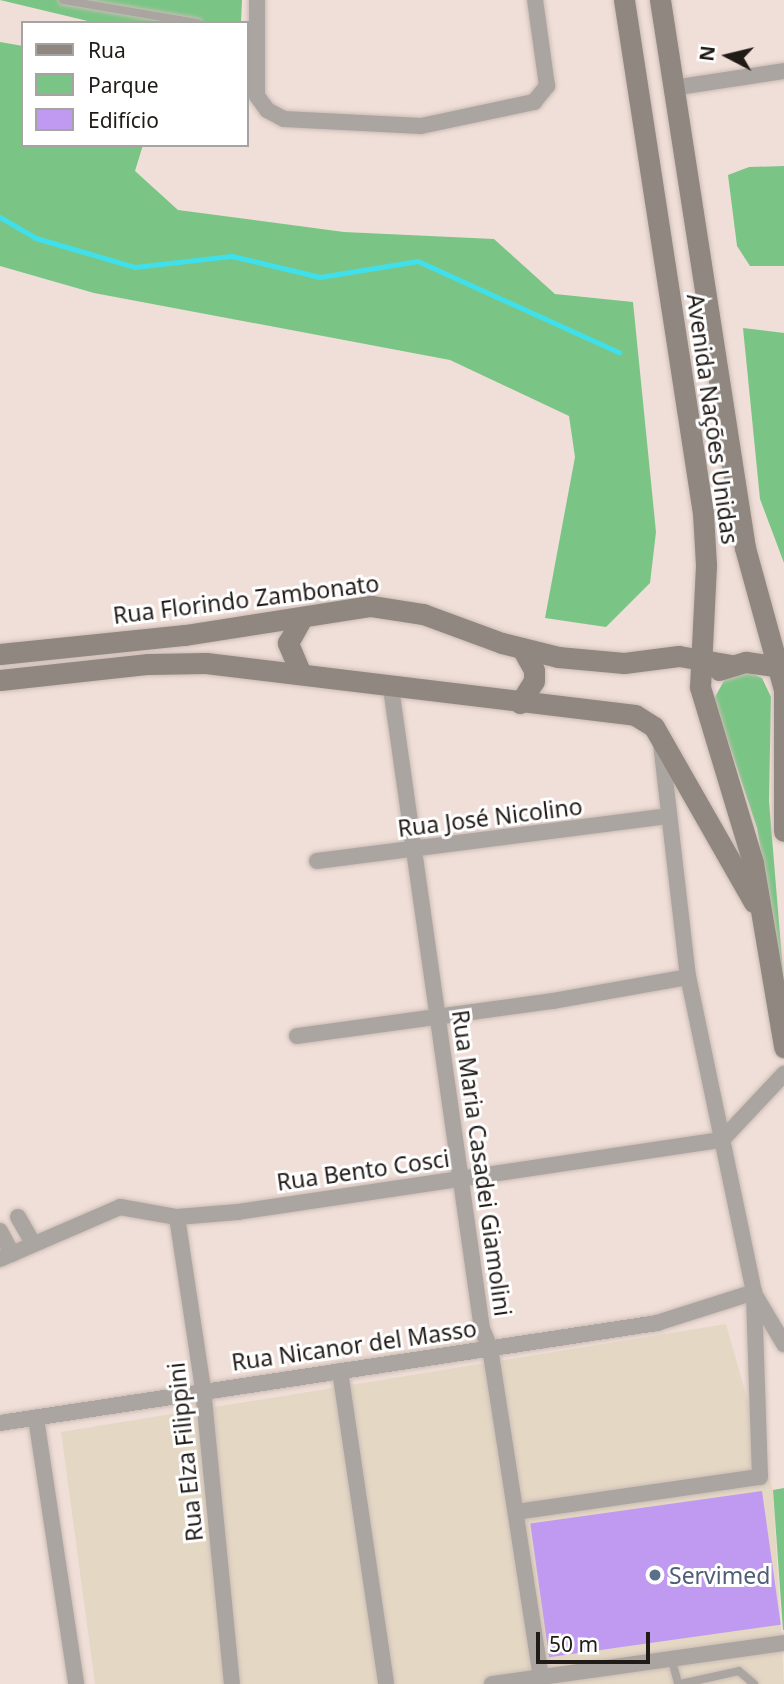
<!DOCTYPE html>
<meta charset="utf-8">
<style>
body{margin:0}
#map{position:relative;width:784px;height:1684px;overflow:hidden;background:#f0dfd8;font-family:"Noto Sans",sans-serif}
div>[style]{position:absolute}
.industrial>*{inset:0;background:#e4d8c4}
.green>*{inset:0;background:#7ac585}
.stream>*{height:4.5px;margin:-2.25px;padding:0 2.25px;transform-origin:2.25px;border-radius:2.25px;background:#3fe0ec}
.building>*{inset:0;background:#c09af1;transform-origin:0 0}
.roads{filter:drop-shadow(0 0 2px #cbbcb5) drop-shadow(0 0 2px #cbbcb5)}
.lane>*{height:8px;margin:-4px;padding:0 4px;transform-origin:4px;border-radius:4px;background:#aba5a1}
.street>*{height:16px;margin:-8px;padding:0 8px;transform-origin:8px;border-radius:8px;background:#aba5a1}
.secondary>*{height:21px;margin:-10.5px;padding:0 10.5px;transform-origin:10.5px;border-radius:10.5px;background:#908780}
.dots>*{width:19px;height:19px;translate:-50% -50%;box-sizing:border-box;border:4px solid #fff;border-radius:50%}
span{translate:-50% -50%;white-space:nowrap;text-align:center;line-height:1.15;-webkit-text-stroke:6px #fff;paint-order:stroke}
.street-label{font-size:23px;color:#211b18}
.service-label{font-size:23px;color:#4e5e75}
.left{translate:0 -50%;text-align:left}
.legend{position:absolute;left:21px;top:21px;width:228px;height:126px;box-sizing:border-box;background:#fff;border:2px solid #a6a4a3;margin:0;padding:9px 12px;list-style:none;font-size:21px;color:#211b18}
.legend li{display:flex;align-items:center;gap:14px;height:35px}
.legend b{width:35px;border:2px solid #a6a4a3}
.north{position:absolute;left:693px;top:21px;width:70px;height:70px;-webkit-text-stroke:5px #fff;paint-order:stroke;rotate:277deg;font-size:19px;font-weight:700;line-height:28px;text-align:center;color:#211b18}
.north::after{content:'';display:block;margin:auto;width:24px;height:32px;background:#211b18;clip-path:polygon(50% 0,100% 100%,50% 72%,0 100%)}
.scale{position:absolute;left:536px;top:1632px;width:114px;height:32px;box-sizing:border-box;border:4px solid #211b18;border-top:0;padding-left:9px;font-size:21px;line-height:24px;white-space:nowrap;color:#211b18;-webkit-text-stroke:5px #fff;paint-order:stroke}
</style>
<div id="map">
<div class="industrial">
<div style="clip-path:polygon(726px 1324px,773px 1490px,784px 1684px,95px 1684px,61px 1432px)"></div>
</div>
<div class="green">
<div style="clip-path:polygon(0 0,242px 0,241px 23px,96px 23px)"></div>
<div style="clip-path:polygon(0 42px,23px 46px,23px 145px,143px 145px,135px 171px,178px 210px,344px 232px,494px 239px,555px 294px,633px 302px,656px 532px,650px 583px,606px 627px,545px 618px,575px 457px,569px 416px,450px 360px,94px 293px,0 266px)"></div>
<div style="clip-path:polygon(784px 166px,784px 266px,750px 266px,737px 246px,728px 175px,749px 167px)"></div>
<div style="clip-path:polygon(743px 328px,784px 333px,784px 563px,760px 499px)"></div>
<div style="clip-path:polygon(747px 671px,762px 678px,771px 697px,769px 801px,784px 984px,757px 828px,714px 699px,727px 675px)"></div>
<div style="clip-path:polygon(784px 1488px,784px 1630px,783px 1630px,773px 1490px)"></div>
</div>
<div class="stream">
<div style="left:0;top:217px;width:42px;rotate:30.3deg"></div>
<div style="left:36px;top:238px;width:103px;rotate:16.3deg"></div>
<div style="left:135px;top:267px;width:98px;rotate:-6.5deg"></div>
<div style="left:232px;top:256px;width:90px;rotate:13.4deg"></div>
<div style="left:320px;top:277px;width:99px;rotate:-9.3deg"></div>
<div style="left:418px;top:261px;width:221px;rotate:24.4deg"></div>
</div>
<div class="building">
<div style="left:762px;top:1491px;width:135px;height:234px;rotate:82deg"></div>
</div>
<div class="roads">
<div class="lane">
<div style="left:63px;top:0;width:136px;rotate:9.7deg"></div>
<div style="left:671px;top:1657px;width:28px;rotate:75deg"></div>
<div style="left:680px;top:1684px;width:60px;rotate:-12.4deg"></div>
<div style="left:739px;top:1671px;width:20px;rotate:41deg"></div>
</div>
<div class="street">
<div style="left:257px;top:0;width:96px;rotate:90deg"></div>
<div style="left:257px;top:96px;width:17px;rotate:54deg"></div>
<div style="left:267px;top:110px;width:19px;rotate:28deg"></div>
<div style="left:284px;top:119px;width:137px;rotate:2.9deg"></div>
<div style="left:421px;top:126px;width:116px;rotate:-12deg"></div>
<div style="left:534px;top:102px;width:21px;rotate:-51deg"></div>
<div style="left:547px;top:86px;width:87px;rotate:-97.9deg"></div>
<div style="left:673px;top:88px;width:112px;rotate:-8.7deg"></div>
<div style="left:391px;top:688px;width:647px;rotate:81.92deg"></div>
<div style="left:482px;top:1329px;width:21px;rotate:67deg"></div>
<div style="left:490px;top:1348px;width:340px;rotate:81.2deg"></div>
<div style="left:317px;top:861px;width:355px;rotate:-7.3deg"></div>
<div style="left:297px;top:1036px;width:258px;rotate:-7.8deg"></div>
<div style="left:553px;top:1001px;width:137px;rotate:-10.1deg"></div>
<div style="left:18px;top:1217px;width:30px;rotate:60deg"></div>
<div style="left:177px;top:1217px;width:174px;rotate:81.4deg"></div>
<div style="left:203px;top:1389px;width:296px;rotate:84.4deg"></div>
<div style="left:0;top:1231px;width:26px;rotate:62deg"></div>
<div style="left:0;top:1259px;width:131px;rotate:-23.4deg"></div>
<div style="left:120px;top:1207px;width:58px;rotate:10deg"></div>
<div style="left:177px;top:1217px;width:61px;rotate:-4.7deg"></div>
<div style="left:238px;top:1212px;width:489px;rotate:-8.5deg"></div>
<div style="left:722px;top:1140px;width:91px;rotate:-46.8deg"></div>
<div style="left:756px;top:1297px;width:55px;rotate:59.2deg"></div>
<div style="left:340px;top:1371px;width:316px;rotate:81.6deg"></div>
<div style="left:36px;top:1418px;width:269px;rotate:81.4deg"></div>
<div style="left:0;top:1423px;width:665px;rotate:-8.65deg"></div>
<div style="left:657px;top:1323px;width:102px;rotate:-17.7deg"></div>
<div style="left:516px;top:1512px;width:246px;rotate:-8.2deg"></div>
<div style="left:760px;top:1477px;width:185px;rotate:-91.9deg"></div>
<div style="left:754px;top:1292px;width:322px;rotate:-101.8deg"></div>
<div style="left:688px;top:977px;width:235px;rotate:-96.6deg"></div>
<div style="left:492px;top:1684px;width:295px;rotate:-8deg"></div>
</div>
<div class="secondary">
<div style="left:624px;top:0;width:519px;rotate:81.25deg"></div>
<div style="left:703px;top:513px;width:52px;rotate:86.7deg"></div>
<div style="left:706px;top:565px;width:122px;rotate:92.8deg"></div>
<div style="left:700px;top:687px;width:184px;rotate:73.2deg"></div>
<div style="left:753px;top:863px;width:187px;rotate:80.4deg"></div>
<div style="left:660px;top:0;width:555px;rotate:81.18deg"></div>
<div style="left:745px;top:548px;width:147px;rotate:74.6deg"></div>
<div style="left:0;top:654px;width:186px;rotate:-5.9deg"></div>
<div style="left:185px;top:635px;width:188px;rotate:-8.9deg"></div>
<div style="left:371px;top:606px;width:53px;rotate:8.7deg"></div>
<div style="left:423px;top:614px;width:84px;rotate:20.2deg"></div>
<div style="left:502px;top:643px;width:58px;rotate:14deg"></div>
<div style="left:558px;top:657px;width:66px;rotate:5.2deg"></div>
<div style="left:624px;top:663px;width:55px;rotate:-7.3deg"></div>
<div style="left:679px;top:656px;width:53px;rotate:9.8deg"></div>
<div style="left:719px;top:670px;width:28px;rotate:-17deg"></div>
<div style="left:746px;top:662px;width:35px;rotate:8deg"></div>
<div style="left:301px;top:674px;width:34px;rotate:-113deg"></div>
<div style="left:288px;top:643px;width:29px;rotate:-61deg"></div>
<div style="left:0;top:680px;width:149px;rotate:-6.2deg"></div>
<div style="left:148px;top:664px;width:58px;rotate:-1deg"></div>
<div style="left:206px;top:663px;width:432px;rotate:6.9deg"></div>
<div style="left:635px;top:715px;width:22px;rotate:32deg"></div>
<div style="left:654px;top:727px;width:202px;rotate:60.3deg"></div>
<div style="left:784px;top:692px;width:139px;rotate:90deg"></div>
<div style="left:520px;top:703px;width:26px;rotate:-58deg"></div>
<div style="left:534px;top:681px;width:11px;rotate:-90deg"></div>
<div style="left:534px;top:670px;width:25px;rotate:-119deg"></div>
</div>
</div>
<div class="dots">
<div style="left:655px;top:1575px;background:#5c6f8a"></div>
</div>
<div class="street-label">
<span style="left:713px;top:419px;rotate:82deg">Avenida Nações Unidas</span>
<span style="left:246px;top:599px;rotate:-7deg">Rua Florindo Zambonato</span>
<span style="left:490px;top:817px;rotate:-7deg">Rua José Nicolino</span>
<span style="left:482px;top:1163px;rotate:82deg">Rua Maria Casadei Giamolini</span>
<span style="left:363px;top:1170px;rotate:-8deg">Rua Bento Cosci</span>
<span style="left:354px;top:1345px;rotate:-8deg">Rua Nicanor del Masso</span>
<span style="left:185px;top:1452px;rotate:-96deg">Rua Elza Filippini</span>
</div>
<div class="service-label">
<span class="left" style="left:669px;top:1575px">Servimed</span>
</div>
<ul class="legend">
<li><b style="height:9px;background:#908780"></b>Rua</li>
<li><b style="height:19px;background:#7ac585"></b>Parque</li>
<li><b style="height:19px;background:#c09af1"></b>Edifício</li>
</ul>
<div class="north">N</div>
<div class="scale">50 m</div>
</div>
